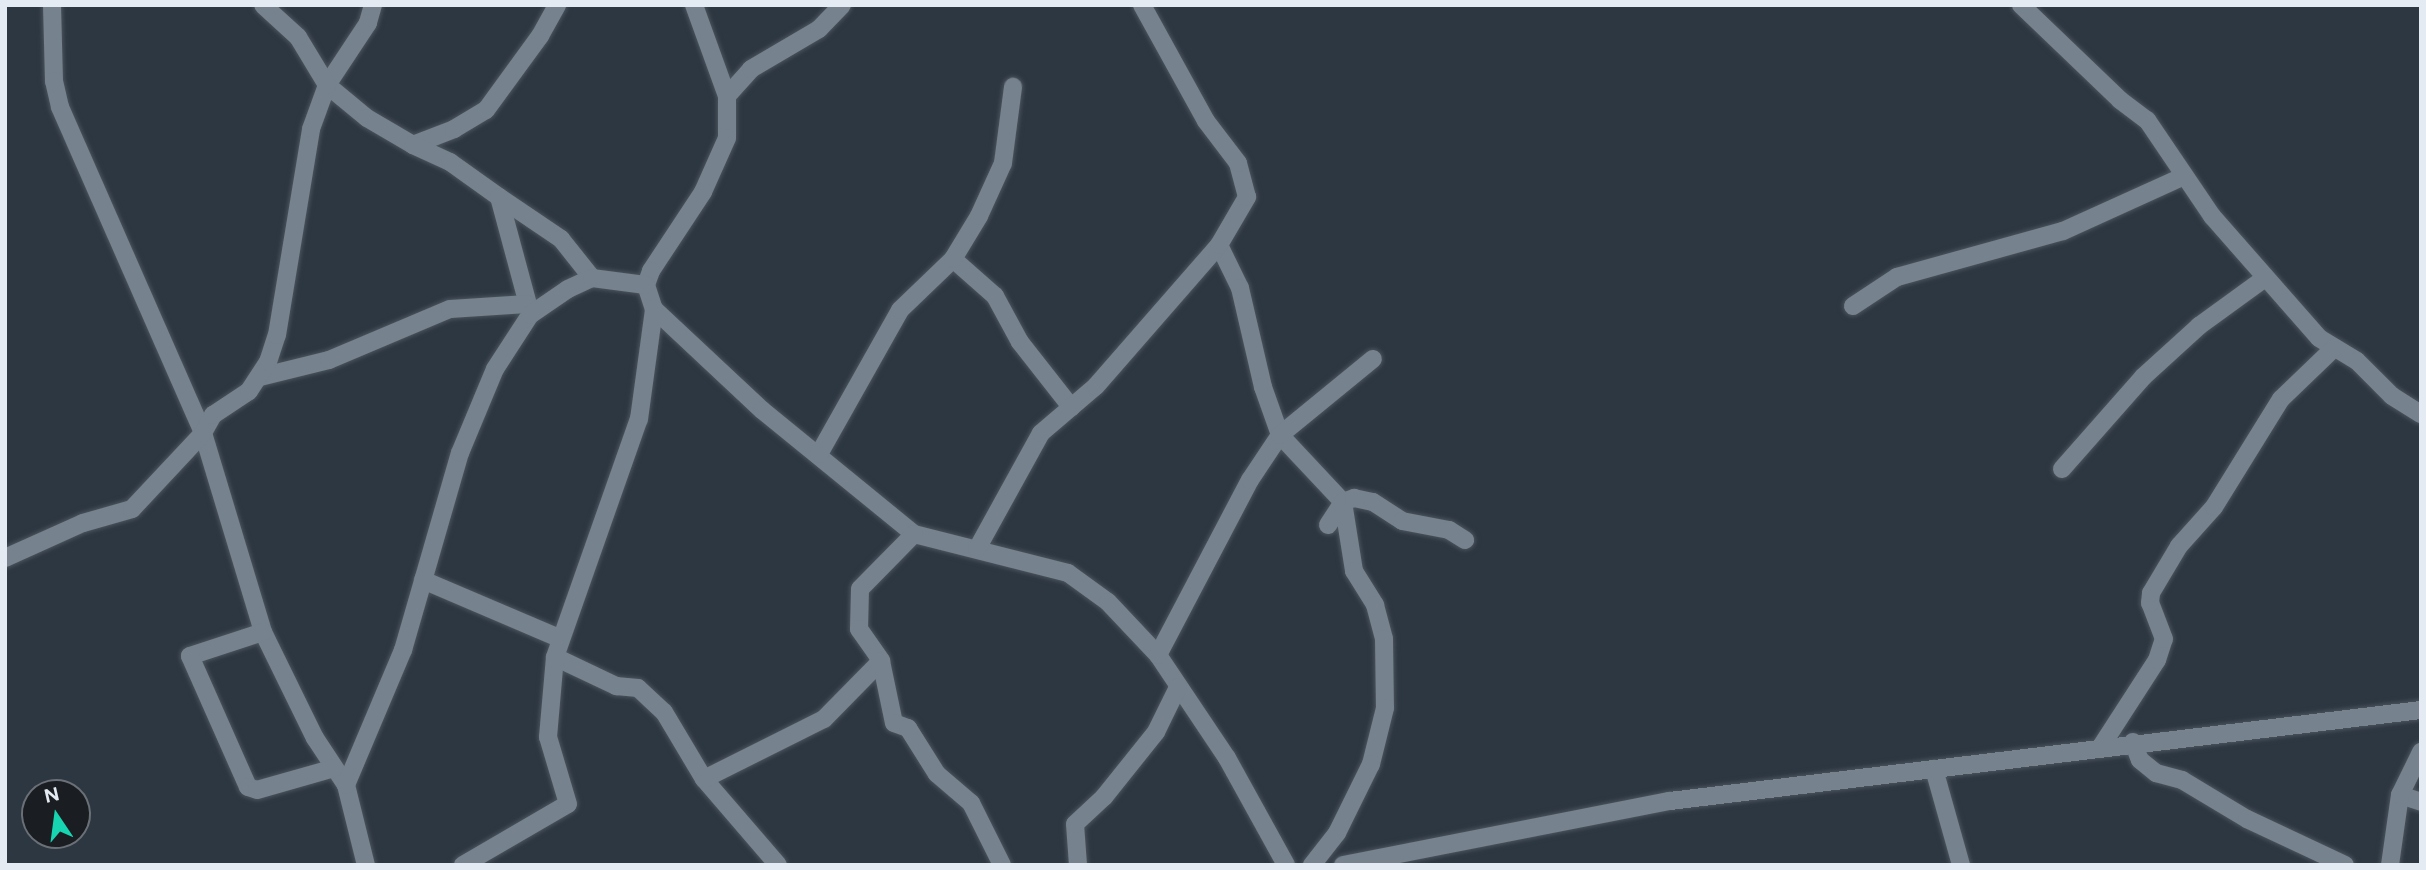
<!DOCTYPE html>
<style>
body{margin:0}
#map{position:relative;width:2426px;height:870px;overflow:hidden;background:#2d3742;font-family:Figtree,sans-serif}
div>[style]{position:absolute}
.roads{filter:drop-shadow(0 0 2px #4b545d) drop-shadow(0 0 2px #4b545d)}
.minor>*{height:18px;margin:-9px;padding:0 9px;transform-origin:9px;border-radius:9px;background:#76828e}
span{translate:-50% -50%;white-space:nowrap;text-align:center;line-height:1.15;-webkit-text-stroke:6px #1a1e23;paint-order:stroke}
.frame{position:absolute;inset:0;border:7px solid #e5ebf2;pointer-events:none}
.north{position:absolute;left:21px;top:779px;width:70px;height:70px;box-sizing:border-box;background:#1a1e23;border:2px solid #6b7076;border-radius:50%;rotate:347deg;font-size:19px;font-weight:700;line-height:28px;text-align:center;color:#e5ebf2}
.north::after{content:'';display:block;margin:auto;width:24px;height:32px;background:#18d5b2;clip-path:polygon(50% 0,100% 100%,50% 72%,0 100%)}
</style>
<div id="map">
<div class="roads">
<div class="minor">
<div style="left:52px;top:5px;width:76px;rotate:88.5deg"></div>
<div style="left:54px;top:81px;width:27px;rotate:77deg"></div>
<div style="left:60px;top:107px;width:356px;rotate:66.3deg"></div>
<div style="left:203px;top:433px;width:208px;rotate:73.2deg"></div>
<div style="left:263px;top:632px;width:118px;rotate:63.9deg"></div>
<div style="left:315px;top:738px;width:56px;rotate:56.6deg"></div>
<div style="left:346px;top:785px;width:82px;rotate:76deg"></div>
<div style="left:373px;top:5px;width:19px;rotate:106deg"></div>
<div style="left:368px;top:23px;width:74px;rotate:123.5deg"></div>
<div style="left:327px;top:85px;width:52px;rotate:39.5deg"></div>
<div style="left:367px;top:118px;width:53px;rotate:30.4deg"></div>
<div style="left:413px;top:145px;width:44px;rotate:-21.3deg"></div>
<div style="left:454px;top:129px;width:37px;rotate:-31deg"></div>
<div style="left:486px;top:110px;width:92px;rotate:-53.9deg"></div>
<div style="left:540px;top:36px;width:35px;rotate:-61deg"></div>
<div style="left:694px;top:5px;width:97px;rotate:70.1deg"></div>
<div style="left:727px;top:96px;width:42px;rotate:90deg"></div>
<div style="left:727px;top:138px;width:59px;rotate:114deg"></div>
<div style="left:703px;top:192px;width:95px;rotate:123.4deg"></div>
<div style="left:651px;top:271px;width:15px;rotate:110deg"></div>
<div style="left:646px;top:285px;width:25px;rotate:72deg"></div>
<div style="left:654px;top:309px;width:148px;rotate:43.1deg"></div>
<div style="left:762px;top:410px;width:196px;rotate:39.2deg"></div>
<div style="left:914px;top:534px;width:159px;rotate:14.2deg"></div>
<div style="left:1068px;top:573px;width:49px;rotate:35.9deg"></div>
<div style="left:1108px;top:602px;width:73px;rotate:46.7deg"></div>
<div style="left:1158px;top:655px;width:124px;rotate:56.2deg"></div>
<div style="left:1227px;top:758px;width:122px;rotate:61.1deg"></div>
<div style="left:2021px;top:5px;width:137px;rotate:43.8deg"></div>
<div style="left:2120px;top:100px;width:34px;rotate:37deg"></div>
<div style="left:2147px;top:120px;width:116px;rotate:55.9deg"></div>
<div style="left:2212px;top:216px;width:162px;rotate:48.7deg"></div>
<div style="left:2319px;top:338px;width:44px;rotate:31.2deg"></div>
<div style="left:2357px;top:361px;width:49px;rotate:45deg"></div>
<div style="left:2392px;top:396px;width:34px;rotate:32deg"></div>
<div style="left:727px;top:96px;width:36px;rotate:-48deg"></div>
<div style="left:751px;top:69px;width:79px;rotate:-30.5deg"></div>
<div style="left:819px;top:29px;width:33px;rotate:-46deg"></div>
<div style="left:413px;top:145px;width:41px;rotate:24.7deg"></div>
<div style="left:450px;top:162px;width:60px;rotate:35.5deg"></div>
<div style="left:499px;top:197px;width:119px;rotate:74.9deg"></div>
<div style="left:499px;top:197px;width:75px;rotate:34.1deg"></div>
<div style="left:561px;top:239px;width:50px;rotate:51.5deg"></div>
<div style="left:1219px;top:245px;width:48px;rotate:64deg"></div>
<div style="left:1240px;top:288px;width:102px;rotate:76.9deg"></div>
<div style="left:1263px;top:387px;width:51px;rotate:70.5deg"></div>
<div style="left:1280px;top:435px;width:92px;rotate:46.8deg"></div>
<div style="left:1343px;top:502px;width:70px;rotate:80.9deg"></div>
<div style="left:1354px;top:571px;width:40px;rotate:58deg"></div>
<div style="left:1375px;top:605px;width:35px;rotate:75deg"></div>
<div style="left:1384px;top:639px;width:69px;rotate:89.2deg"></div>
<div style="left:1385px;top:708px;width:58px;rotate:104deg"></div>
<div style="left:1371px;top:764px;width:77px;rotate:116.2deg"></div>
<div style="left:1337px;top:833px;width:41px;rotate:128deg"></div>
<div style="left:953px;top:259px;width:56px;rotate:41.4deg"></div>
<div style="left:995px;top:296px;width:52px;rotate:61.5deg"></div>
<div style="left:1020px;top:342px;width:83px;rotate:51.9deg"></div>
<div style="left:1853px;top:306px;width:53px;rotate:-33.4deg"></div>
<div style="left:1897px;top:277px;width:172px;rotate:-15.5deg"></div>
<div style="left:2063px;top:231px;width:133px;rotate:-24.4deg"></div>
<div style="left:260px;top:377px;width:71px;rotate:-13.8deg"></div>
<div style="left:329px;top:360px;width:131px;rotate:-22.9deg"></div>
<div style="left:450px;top:309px;width:77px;rotate:-3.7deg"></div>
<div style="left:819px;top:454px;width:165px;rotate:-60.6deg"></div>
<div style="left:900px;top:310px;width:74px;rotate:-43.9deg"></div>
<div style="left:953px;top:259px;width:50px;rotate:-58.8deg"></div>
<div style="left:979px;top:216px;width:58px;rotate:-65.6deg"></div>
<div style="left:1003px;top:163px;width:77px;rotate:-82.5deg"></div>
<div style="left:2062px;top:469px;width:123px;rotate:-48.6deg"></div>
<div style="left:2143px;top:377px;width:76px;rotate:-42.3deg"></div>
<div style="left:2199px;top:326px;width:82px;rotate:-36deg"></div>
<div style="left:1328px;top:525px;width:27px;rotate:-57deg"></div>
<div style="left:1343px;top:502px;width:12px;rotate:-20deg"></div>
<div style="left:1354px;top:498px;width:19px;rotate:12deg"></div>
<div style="left:1373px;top:502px;width:35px;rotate:33deg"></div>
<div style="left:1402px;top:521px;width:48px;rotate:10.8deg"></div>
<div style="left:1449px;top:530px;width:19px;rotate:32deg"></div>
<div style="left:914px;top:534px;width:77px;rotate:134.5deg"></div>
<div style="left:860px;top:589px;width:40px;rotate:91.4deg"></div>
<div style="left:859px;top:629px;width:39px;rotate:55deg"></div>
<div style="left:881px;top:661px;width:63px;rotate:78.2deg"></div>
<div style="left:894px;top:723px;width:15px;rotate:20deg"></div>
<div style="left:908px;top:728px;width:54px;rotate:57.8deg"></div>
<div style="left:937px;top:774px;width:45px;rotate:40.5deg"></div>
<div style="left:971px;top:803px;width:69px;rotate:63.4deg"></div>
<div style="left:977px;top:549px;width:132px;rotate:-61.1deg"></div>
<div style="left:1041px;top:433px;width:72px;rotate:-40.5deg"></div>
<div style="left:1096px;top:386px;width:187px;rotate:-48.9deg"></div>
<div style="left:1219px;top:245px;width:56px;rotate:-59.7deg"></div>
<div style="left:1247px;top:197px;width:35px;rotate:-105deg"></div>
<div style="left:1238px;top:163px;width:53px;rotate:-127.3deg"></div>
<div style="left:1206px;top:121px;width:132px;rotate:-118.9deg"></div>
<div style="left:5px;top:558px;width:85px;rotate:-24.2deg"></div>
<div style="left:83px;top:523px;width:51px;rotate:-15.9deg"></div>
<div style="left:132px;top:509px;width:104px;rotate:-46.9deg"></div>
<div style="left:203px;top:433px;width:21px;rotate:-61deg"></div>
<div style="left:213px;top:415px;width:43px;rotate:-33.7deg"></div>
<div style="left:249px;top:391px;width:35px;rotate:-57deg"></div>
<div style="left:268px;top:362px;width:28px;rotate:-72deg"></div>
<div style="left:277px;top:335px;width:209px;rotate:-80.6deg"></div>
<div style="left:311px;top:129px;width:47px;rotate:-70deg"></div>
<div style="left:327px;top:85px;width:56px;rotate:-121.1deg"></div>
<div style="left:298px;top:37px;width:47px;rotate:-137.6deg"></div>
<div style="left:423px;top:580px;width:148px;rotate:23.1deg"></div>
<div style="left:263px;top:632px;width:77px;rotate:161.8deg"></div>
<div style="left:190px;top:656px;width:143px;rotate:66.1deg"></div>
<div style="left:248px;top:787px;width:9px;rotate:18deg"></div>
<div style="left:257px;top:790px;width:80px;rotate:-15.9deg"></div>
<div style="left:1158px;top:655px;width:198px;rotate:-62.3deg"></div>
<div style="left:1250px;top:480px;width:54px;rotate:-56.3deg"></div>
<div style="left:1280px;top:435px;width:120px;rotate:-39.3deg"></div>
<div style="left:555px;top:657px;width:68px;rotate:25.4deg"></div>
<div style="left:616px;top:686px;width:22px;rotate:5deg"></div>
<div style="left:638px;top:688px;width:35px;rotate:43deg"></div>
<div style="left:664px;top:712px;width:78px;rotate:59.2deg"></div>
<div style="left:704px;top:779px;width:113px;rotate:49.3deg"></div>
<div style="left:2133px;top:742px;width:19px;rotate:69deg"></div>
<div style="left:2140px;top:760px;width:21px;rotate:39deg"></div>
<div style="left:2156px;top:773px;width:27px;rotate:15deg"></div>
<div style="left:2182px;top:780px;width:76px;rotate:31deg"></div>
<div style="left:2247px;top:819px;width:108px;rotate:25.1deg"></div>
<div style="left:2102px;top:745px;width:101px;rotate:-57.1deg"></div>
<div style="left:2157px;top:660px;width:22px;rotate:-72deg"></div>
<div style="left:2164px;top:639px;width:39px;rotate:-111deg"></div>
<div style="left:2150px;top:603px;width:10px;rotate:-84deg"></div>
<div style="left:2151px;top:593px;width:55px;rotate:-59.2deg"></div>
<div style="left:2179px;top:546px;width:52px;rotate:-48.1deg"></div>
<div style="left:2214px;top:507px;width:127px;rotate:-58.2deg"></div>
<div style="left:2281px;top:399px;width:74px;rotate:-43.9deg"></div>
<div style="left:1934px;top:769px;width:100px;rotate:74.3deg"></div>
<div style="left:704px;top:779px;width:134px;rotate:-26.6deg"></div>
<div style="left:824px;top:719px;width:81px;rotate:-45.5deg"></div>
<div style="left:346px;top:785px;width:147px;rotate:-67.1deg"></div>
<div style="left:403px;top:650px;width:205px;rotate:-73.9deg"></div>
<div style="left:460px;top:453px;width:91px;rotate:-67.4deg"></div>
<div style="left:495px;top:369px;width:64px;rotate:-57.1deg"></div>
<div style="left:530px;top:315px;width:46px;rotate:-34.4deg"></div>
<div style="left:568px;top:289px;width:26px;rotate:-25deg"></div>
<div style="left:592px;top:278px;width:54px;rotate:7.4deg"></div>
<div style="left:2400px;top:795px;width:22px;rotate:18deg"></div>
<div style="left:463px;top:865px;width:121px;rotate:-30.2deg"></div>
<div style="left:568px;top:804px;width:70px;rotate:-106.6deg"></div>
<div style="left:548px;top:737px;width:80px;rotate:-85deg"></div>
<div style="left:555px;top:657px;width:252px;rotate:-70.6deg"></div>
<div style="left:639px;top:419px;width:111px;rotate:-82.2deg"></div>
<div style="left:1078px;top:865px;width:41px;rotate:-94.2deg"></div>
<div style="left:1075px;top:824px;width:40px;rotate:-43deg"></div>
<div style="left:1104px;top:797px;width:83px;rotate:-51.3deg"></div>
<div style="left:1156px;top:732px;width:50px;rotate:-63.9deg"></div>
<div style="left:1343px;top:865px;width:333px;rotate:-11.1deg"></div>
<div style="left:1670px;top:801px;width:756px;rotate:-6.91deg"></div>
<div style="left:2390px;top:865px;width:71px;rotate:-81.9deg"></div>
<div style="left:2400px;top:795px;width:48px;rotate:-64deg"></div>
</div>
</div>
<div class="frame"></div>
<div class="north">N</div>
</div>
